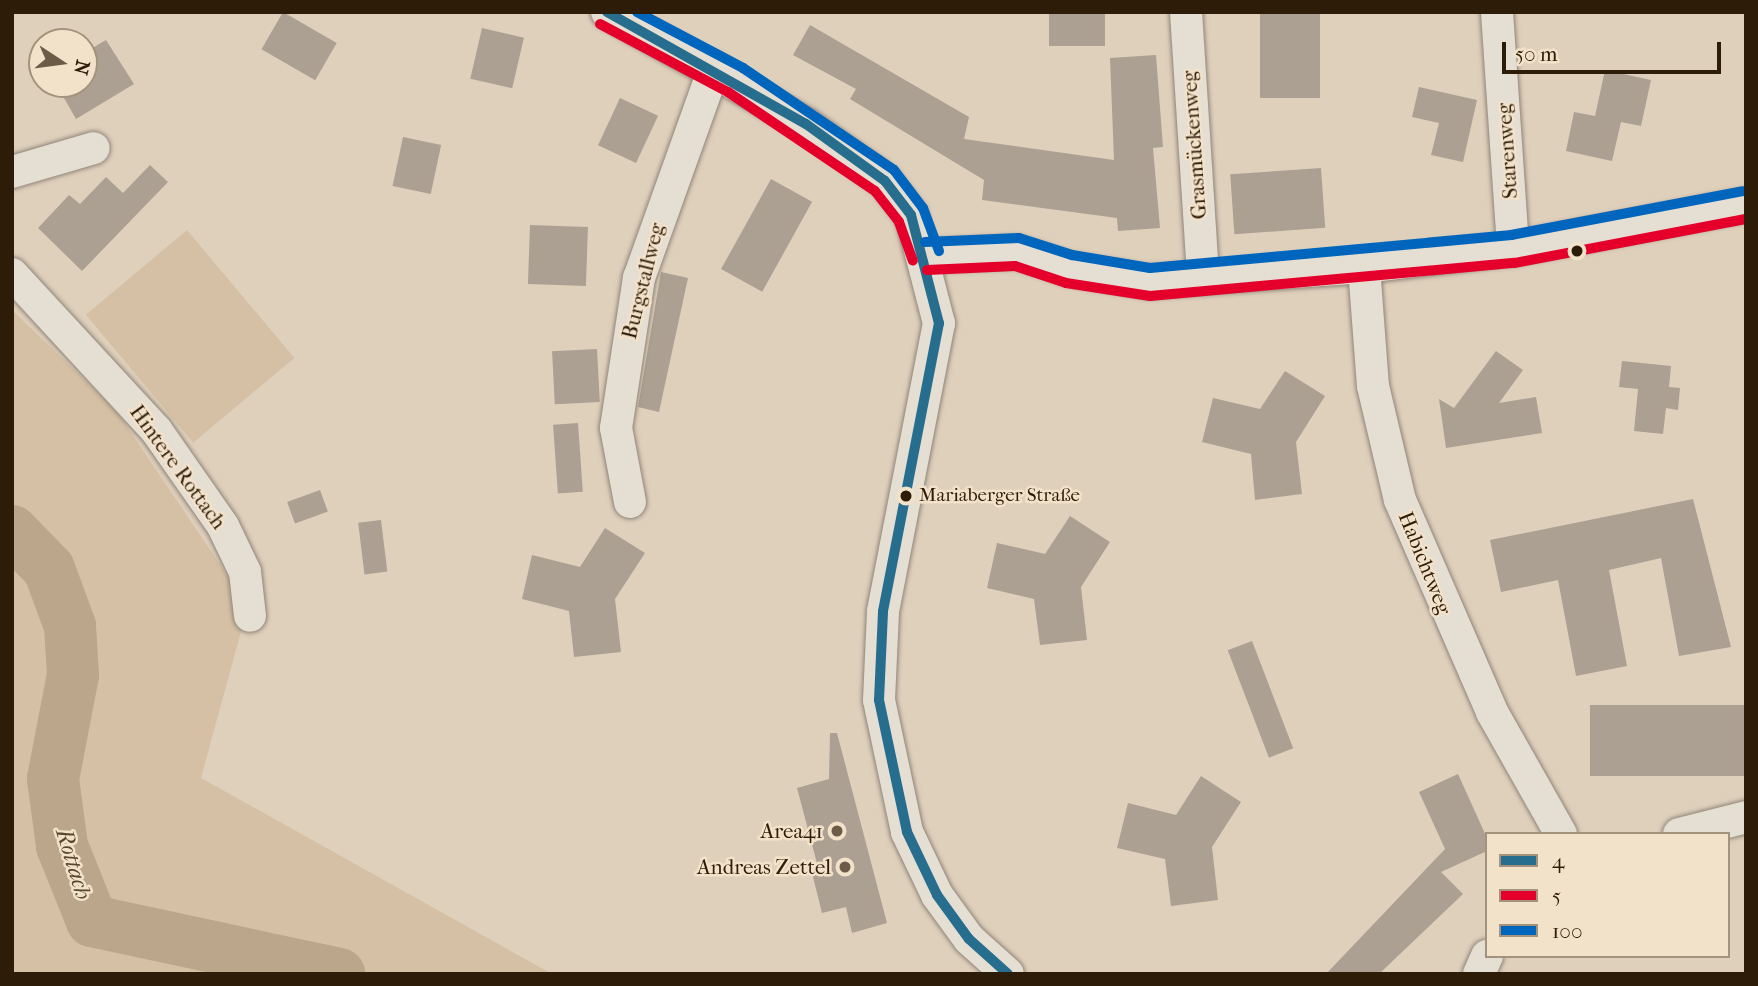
<!DOCTYPE html>
<meta charset="utf-8">
<style>
body{margin:0}
#map{position:relative;width:1758px;height:986px;overflow:hidden;background:#dfd0bc;font-family:"IM FELL French Canon",serif}
div>[style]{position:absolute}
.green>*{inset:0;background:#d5c0a5;transform-origin:0 0}
.river>*{height:52px;margin:-26px;padding:0 26px;transform-origin:26px;border-radius:26px;background:#bba68b}
.building>*{inset:0;background:#aba092;transform-origin:0 0}
.roads{filter:drop-shadow(0 0 2px #908578) drop-shadow(0 0 2px #908578)}
.street>*{height:32px;margin:-16px;padding:0 16px;transform-origin:16px;border-radius:16px;background:#e5ded3}
.bus-1>*{height:10px;margin:-5px;padding:0 5px;transform-origin:5px;border-radius:5px;background:#276d8d}
.bus-2>*{height:10px;margin:-5px;padding:0 5px;transform-origin:5px;border-radius:5px;background:#e4002b}
.bus-3>*{height:10px;margin:-5px;padding:0 5px;transform-origin:5px;border-radius:5px;background:#0065bd}
.dots>*{width:19px;height:19px;translate:-50% -50%;box-sizing:border-box;border:4px solid #f3e2ca;border-radius:50%}
span{translate:-50% -50%;white-space:nowrap;text-align:center;line-height:1.15;-webkit-text-stroke:5px #f3e2ca;paint-order:stroke}
.bus-label{font-size:19px;color:#2d1c08}
.left{translate:0 -50%;text-align:left}
.street-label{font-size:21px;color:#2d1c08}
.poi-label{font-size:21px;color:#2d1c08}
.right{translate:-100% -50%;text-align:right}
.water-label{font-size:23px;color:#59462e;font-style:italic}
.frame{position:absolute;inset:0;border:14px solid #2d1c08;pointer-events:none}
.legend{position:absolute;left:1485px;top:832px;width:245px;height:126px;box-sizing:border-box;background:#f3e2ca;border:2px solid #a4937c;margin:0;padding:9px 12px;list-style:none;font-size:21px;color:#2d1c08}
.legend li{display:flex;align-items:center;gap:14px;height:35px}
.legend b{width:35px;border:2px solid #a4937c}
.north{position:absolute;left:28px;top:28px;width:70px;height:70px;box-sizing:border-box;background:#f3e2ca;border:2px solid #a4937c;border-radius:50%;rotate:103deg;font-size:19px;font-weight:700;line-height:28px;text-align:center;color:#2d1c08}
.north::after{content:'';display:block;margin:auto;width:24px;height:32px;background:#6b5b47;clip-path:polygon(50% 0,100% 100%,50% 72%,0 100%)}
.scale{position:absolute;left:1502px;top:42px;width:219px;height:32px;box-sizing:border-box;border:4px solid #2d1c08;border-top:0;padding-left:9px;font-size:21px;line-height:24px;white-space:nowrap;color:#2d1c08;-webkit-text-stroke:5px #f3e2ca;paint-order:stroke}
</style>
<div id="map">
<div class="green">
<div style="left:187px;top:230px;width:167px;height:132px;rotate:50deg"></div>
<div style="clip-path:polygon(12px 310px,115px 409px,248px 606px,201px 778px,552px 974px,12px 974px)"></div>
</div>
<div class="river">
<div style="left:12px;top:531px;width:53px;rotate:45.8deg"></div>
<div style="left:49px;top:569px;width:61px;rotate:69.8deg"></div>
<div style="left:70px;top:626px;width:49px;rotate:86.5deg"></div>
<div style="left:73px;top:675px;width:106px;rotate:100.9deg"></div>
<div style="left:53px;top:779px;width:68px;rotate:82.3deg"></div>
<div style="left:62px;top:846px;width:81px;rotate:68.2deg"></div>
<div style="left:92px;top:921px;width:253px;rotate:12.1deg"></div>
</div>
<div class="building">
<div style="left:283px;top:12px;width:62px;height:43px;rotate:30deg"></div>
<div style="left:1049px;top:12px;width:56px;height:34px"></div>
<div style="left:1260px;top:12px;width:60px;height:86px"></div>
<div style="clip-path:polygon(810px 25px,969px 117px,964px 139px,1114px 160px,1110px 58px,1156px 55px,1163px 147px,1153px 148px,1160px 228px,1118px 231px,1117px 218px,982px 200px,984px 180px,850px 99px,856px 89px,793px 55px)"></div>
<div style="left:482px;top:28px;width:43px;height:52px;rotate:13deg"></div>
<div style="clip-path:polygon(106px 40px,134px 84px,76px 119px,56px 84px,84px 84px,84px 53px)"></div>
<div style="clip-path:polygon(1605px 70px,1651px 80px,1641px 126px,1621px 122px,1612px 161px,1566px 151px,1574px 112px,1595px 116px)"></div>
<div style="clip-path:polygon(1419px 87px,1477px 100px,1463px 162px,1431px 155px,1439px 123px,1412px 117px)"></div>
<div style="left:620px;top:98px;width:42px;height:52px;rotate:25deg"></div>
<div style="left:403px;top:137px;width:39px;height:50px;rotate:12deg"></div>
<div style="clip-path:polygon(150px 165px,168px 182px,82px 271px,38px 228px,69px 195px,80px 204px,106px 177px,123px 193px)"></div>
<div style="left:1321px;top:168px;width:60px;height:91px;rotate:86deg"></div>
<div style="left:771px;top:179px;width:47px;height:103px;rotate:29deg"></div>
<div style="left:530px;top:225px;width:58px;height:59px;rotate:2deg"></div>
<div style="clip-path:polygon(661px 272px,688px 278px,659px 412px,638px 407px)"></div>
<div style="left:597px;top:349px;width:53px;height:45px;rotate:87deg"></div>
<div style="clip-path:polygon(1496px 351px,1523px 370px,1499px 403px,1536px 397px,1542px 433px,1446px 448px,1439px 399px,1454px 408px)"></div>
<div style="clip-path:polygon(1622px 361px,1671px 366px,1669px 387px,1680px 388px,1678px 410px,1666px 408px,1663px 434px,1634px 431px,1638px 389px,1619px 387px)"></div>
<div style="clip-path:polygon(1285px 371px,1325px 396px,1296px 442px,1302px 494px,1255px 500px,1251px 454px,1202px 442px,1213px 398px,1260px 409px)"></div>
<div style="left:578px;top:423px;width:69px;height:25px;rotate:86deg"></div>
<div style="left:320px;top:490px;width:23px;height:35px;rotate:70deg"></div>
<div style="clip-path:polygon(1693px 499px,1731px 647px,1679px 656px,1661px 558px,1609px 570px,1627px 666px,1576px 676px,1558px 580px,1501px 592px,1490px 540px)"></div>
<div style="clip-path:polygon(1070px 516px,1110px 542px,1081px 587px,1087px 640px,1040px 645px,1034px 599px,987px 588px,997px 543px,1045px 554px)"></div>
<div style="left:381px;top:520px;width:52px;height:23px;rotate:83deg"></div>
<div style="clip-path:polygon(605px 528px,645px 553px,615px 599px,621px 652px,574px 657px,569px 611px,522px 599px,532px 555px,580px 567px)"></div>
<div style="left:1252px;top:641px;width:115px;height:26px;rotate:69deg"></div>
<div style="left:1746px;top:705px;width:71px;height:156px;rotate:90deg"></div>
<div style="clip-path:polygon(830px 733px,837px 733px,887px 923px,852px 933px,846px 907px,822px 913px,811px 869px,818px 867px,797px 788px,829px 779px)"></div>
<div style="clip-path:polygon(1458px 774px,1487px 838px,1487px 851px,1441px 872px,1463px 894px,1379px 974px,1326px 974px,1445px 849px,1419px 792px)"></div>
<div style="clip-path:polygon(1201px 776px,1241px 802px,1212px 847px,1218px 900px,1171px 906px,1165px 859px,1117px 848px,1128px 803px,1176px 815px)"></div>
</div>
<div class="roads">
<div class="street">
<div style="left:607px;top:12px;width:228px;rotate:29.4deg"></div>
<div style="left:806px;top:124px;width:97px;rotate:35.8deg"></div>
<div style="left:885px;top:181px;width:43px;rotate:52.6deg"></div>
<div style="left:911px;top:215px;width:112px;rotate:75.5deg"></div>
<div style="left:939px;top:323px;width:294px;rotate:101deg"></div>
<div style="left:883px;top:612px;width:88px;rotate:92.6deg"></div>
<div style="left:879px;top:700px;width:135px;rotate:78deg"></div>
<div style="left:907px;top:832px;width:70px;rotate:64.5deg"></div>
<div style="left:937px;top:895px;width:54px;rotate:54deg"></div>
<div style="left:969px;top:939px;width:52px;rotate:41.9deg"></div>
<div style="left:1186px;top:12px;width:267px;rotate:86.3deg"></div>
<div style="left:1497px;top:12px;width:238px;rotate:86.1deg"></div>
<div style="left:12px;top:172px;width:85px;rotate:-16.3deg"></div>
<div style="left:926px;top:256px;width:91px;rotate:-2.5deg"></div>
<div style="left:1017px;top:252px;width:55px;rotate:18.1deg"></div>
<div style="left:1069px;top:269px;width:81px;rotate:9.2deg"></div>
<div style="left:1149px;top:282px;width:216px;rotate:-4deg"></div>
<div style="left:1364px;top:267px;width:150px;rotate:-6.9deg"></div>
<div style="left:1513px;top:249px;width:237px;rotate:-10.7deg"></div>
<div style="left:1364px;top:267px;width:119px;rotate:85.7deg"></div>
<div style="left:1373px;top:386px;width:117px;rotate:76.7deg"></div>
<div style="left:1400px;top:500px;width:231px;rotate:66.5deg"></div>
<div style="left:1492px;top:712px;width:140px;rotate:60.5deg"></div>
<div style="left:12px;top:274px;width:212px;rotate:47.3deg"></div>
<div style="left:156px;top:430px;width:117px;rotate:55.1deg"></div>
<div style="left:223px;top:526px;width:51px;rotate:64.4deg"></div>
<div style="left:245px;top:572px;width:44px;rotate:83.5deg"></div>
<div style="left:630px;top:502px;width:75px;rotate:-100.7deg"></div>
<div style="left:616px;top:428px;width:152px;rotate:-81.3deg"></div>
<div style="left:639px;top:278px;width:222px;rotate:-70.3deg"></div>
<div style="left:1679px;top:834px;width:69px;rotate:-14.2deg"></div>
<div style="left:1479px;top:974px;width:20px;rotate:-66deg"></div>
</div>
</div>
<div class="bus-1">
<div style="left:607px;top:12px;width:228px;rotate:29.4deg"></div>
<div style="left:806px;top:124px;width:97px;rotate:35.8deg"></div>
<div style="left:885px;top:181px;width:43px;rotate:52.6deg"></div>
<div style="left:911px;top:215px;width:112px;rotate:75.5deg"></div>
<div style="left:939px;top:323px;width:294px;rotate:101deg"></div>
<div style="left:883px;top:612px;width:88px;rotate:92.6deg"></div>
<div style="left:879px;top:700px;width:135px;rotate:78deg"></div>
<div style="left:907px;top:832px;width:70px;rotate:64.5deg"></div>
<div style="left:937px;top:895px;width:54px;rotate:54deg"></div>
<div style="left:969px;top:939px;width:52px;rotate:41.9deg"></div>
</div>
<div class="bus-2">
<div style="left:600px;top:24px;width:145px;rotate:28deg"></div>
<div style="left:728px;top:92px;width:177px;rotate:34deg"></div>
<div style="left:875px;top:191px;width:39px;rotate:52deg"></div>
<div style="left:899px;top:222px;width:41px;rotate:70.3deg"></div>
<div style="left:927px;top:270px;width:88px;rotate:-2.6deg"></div>
<div style="left:1015px;top:266px;width:54px;rotate:18.4deg"></div>
<div style="left:1066px;top:283px;width:85px;rotate:8.8deg"></div>
<div style="left:1150px;top:296px;width:366px;rotate:-5.2deg"></div>
<div style="left:1515px;top:263px;width:235px;rotate:-10.8deg"></div>
</div>
<div class="bus-3">
<div style="left:637px;top:12px;width:120px;rotate:27.8deg"></div>
<div style="left:743px;top:68px;width:182px;rotate:34deg"></div>
<div style="left:894px;top:170px;width:48px;rotate:52.7deg"></div>
<div style="left:923px;top:208px;width:46px;rotate:69.6deg"></div>
<div style="left:925px;top:242px;width:94px;rotate:-2.4deg"></div>
<div style="left:1019px;top:238px;width:56px;rotate:17.8deg"></div>
<div style="left:1072px;top:255px;width:79px;rotate:9.5deg"></div>
<div style="left:1150px;top:268px;width:363px;rotate:-5.2deg"></div>
<div style="left:1511px;top:235px;width:236px;rotate:-10.7deg"></div>
</div>
<div class="dots">
<div style="left:1577px;top:251px;background:#2d1c08"></div>
<div style="left:906px;top:496px;background:#2d1c08"></div>
<div style="left:837px;top:831px;background:#6b5b47"></div>
<div style="left:845px;top:867px;background:#6b5b47"></div>
</div>
<div class="bus-label">
<span class="left" style="left:919px;top:496px">Mariaberger Straße</span>
</div>
<div class="street-label">
<span style="left:1194px;top:145px;rotate:-94deg">Grasmückenweg</span>
<span style="left:1507px;top:151px;rotate:-94deg">Starenweg</span>
<span style="left:643px;top:281px;rotate:-76deg">Burgstallweg</span>
<span style="left:178px;top:467px;rotate:54deg">Hintere Rottach</span>
<span style="left:1425px;top:563px;rotate:68deg">Habichtweg</span>
</div>
<div class="poi-label">
<span class="right" style="left:823px;top:831px">Area41</span>
<span class="right" style="left:831px;top:867px">Andreas Zettel</span>
</div>
<div class="water-label">
<span style="left:73px;top:864px;rotate:73deg">Rottach</span>
</div>
<div class="frame"></div>
<ul class="legend">
<li><b style="height:9px;background:#276d8d"></b>4</li>
<li><b style="height:9px;background:#e4002b"></b>5</li>
<li><b style="height:9px;background:#0065bd"></b>100</li>
</ul>
<div class="north">N</div>
<div class="scale">50 m</div>
</div>
